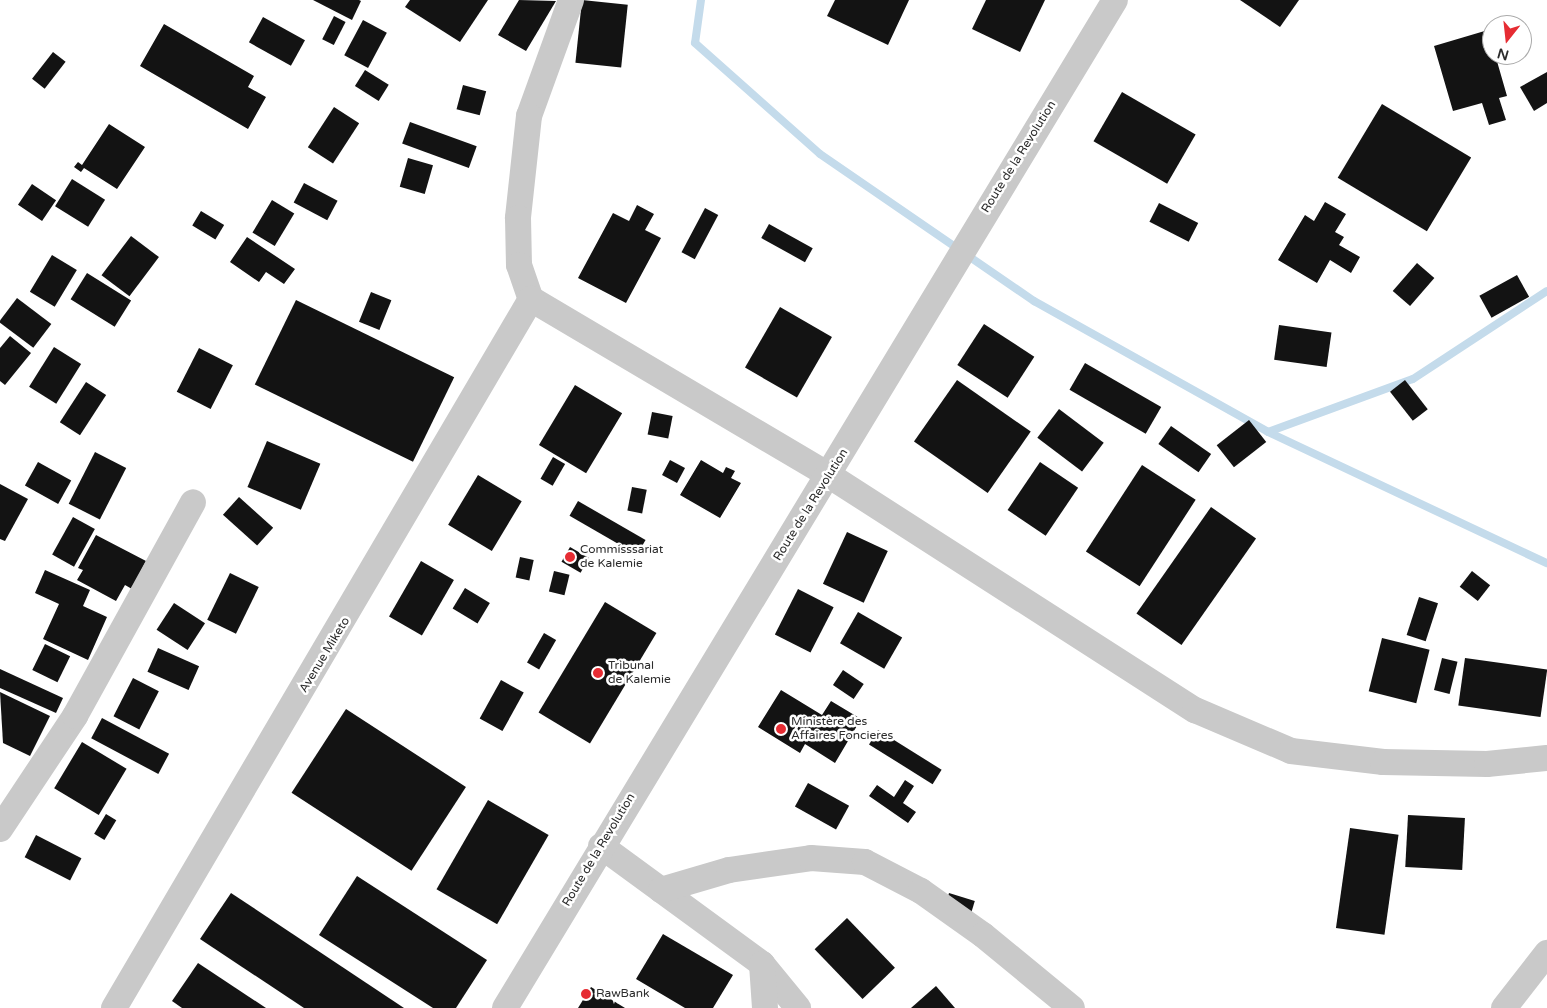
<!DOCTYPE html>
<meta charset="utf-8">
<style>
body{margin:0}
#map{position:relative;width:1547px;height:1008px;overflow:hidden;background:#fff;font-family:"Varela Round",sans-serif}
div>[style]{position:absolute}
.stream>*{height:8px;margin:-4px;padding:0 4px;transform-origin:4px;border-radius:4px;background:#c4dbeb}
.building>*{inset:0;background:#131313;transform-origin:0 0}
.minor>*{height:26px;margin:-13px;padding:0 13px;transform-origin:13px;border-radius:13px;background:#c9c9c9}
.dots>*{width:14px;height:14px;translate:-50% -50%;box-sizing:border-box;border:2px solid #fff;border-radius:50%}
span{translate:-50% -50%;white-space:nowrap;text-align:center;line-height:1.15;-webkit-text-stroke:5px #fff;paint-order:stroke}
.street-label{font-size:12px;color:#2c2c2c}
.poi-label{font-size:12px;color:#2c2c2c}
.left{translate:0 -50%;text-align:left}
.north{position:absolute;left:1482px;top:15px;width:50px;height:50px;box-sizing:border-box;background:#fff;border:1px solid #ababab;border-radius:50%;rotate:196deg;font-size:14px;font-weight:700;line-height:20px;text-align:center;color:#2c2c2c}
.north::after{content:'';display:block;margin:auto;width:18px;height:22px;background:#e62c33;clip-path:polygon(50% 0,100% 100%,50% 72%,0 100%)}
</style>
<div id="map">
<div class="stream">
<div style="left:701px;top:0;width:43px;rotate:97.9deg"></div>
<div style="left:695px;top:43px;width:167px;rotate:41.6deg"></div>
<div style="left:820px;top:154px;width:260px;rotate:34.5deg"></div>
<div style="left:1034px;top:301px;width:268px;rotate:29.2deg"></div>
<div style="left:1268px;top:432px;width:308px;rotate:25.2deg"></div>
<div style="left:1268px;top:432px;width:154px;rotate:-20.1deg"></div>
<div style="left:1413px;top:379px;width:160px;rotate:-33.3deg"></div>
</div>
<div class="building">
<div style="clip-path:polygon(313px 0,359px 0,361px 1px,352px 20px)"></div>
<div style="clip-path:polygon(410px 0,488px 0,460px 42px,405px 7px)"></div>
<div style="clip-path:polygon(519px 0,556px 1px,526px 51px,498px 35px)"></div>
<div style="left:582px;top:0;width:46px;height:63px;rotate:6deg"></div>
<div style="clip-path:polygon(835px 0,909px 0,888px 45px,827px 16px)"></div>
<div style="clip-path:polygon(986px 0,1045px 0,1020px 52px,972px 29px)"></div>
<div style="clip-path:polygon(1240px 0,1299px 0,1280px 27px)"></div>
<div style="left:334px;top:16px;width:13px;height:26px;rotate:27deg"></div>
<div style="left:263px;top:17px;width:48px;height:29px;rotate:29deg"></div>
<div style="left:363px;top:20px;width:27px;height:40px;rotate:28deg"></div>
<div style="clip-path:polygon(164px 24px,254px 76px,248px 87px,266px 97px,248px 129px,140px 66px)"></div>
<div style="clip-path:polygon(1488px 30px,1507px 96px,1499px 98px,1506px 120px,1489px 125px,1482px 103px,1453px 111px,1434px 46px)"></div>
<div style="left:53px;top:52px;width:16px;height:34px;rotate:38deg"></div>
<div style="left:365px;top:70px;width:28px;height:19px;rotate:32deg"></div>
<div style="clip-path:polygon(1547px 72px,1547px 103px,1534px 111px,1520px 87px)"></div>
<div style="left:463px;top:85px;width:24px;height:25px;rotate:15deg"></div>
<div style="left:1122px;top:92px;width:85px;height:57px;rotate:30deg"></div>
<div style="left:1382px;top:104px;width:104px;height:86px;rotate:31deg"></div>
<div style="left:334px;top:107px;width:30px;height:48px;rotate:33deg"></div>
<div style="left:410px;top:122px;width:71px;height:23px;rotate:20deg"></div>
<div style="clip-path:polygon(109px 124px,145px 147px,117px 189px,84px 168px,81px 172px,74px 167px,78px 162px,82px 165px)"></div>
<div style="left:408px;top:158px;width:26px;height:30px;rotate:16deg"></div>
<div style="left:72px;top:179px;width:39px;height:32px;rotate:32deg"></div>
<div style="left:304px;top:183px;width:38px;height:22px;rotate:28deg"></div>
<div style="left:32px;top:184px;width:29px;height:25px;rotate:34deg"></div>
<div style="left:272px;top:200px;width:26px;height:38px;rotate:31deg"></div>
<div style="clip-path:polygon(1325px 202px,1346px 214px,1335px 232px,1344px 237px,1339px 245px,1360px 257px,1351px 273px,1330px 260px,1317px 283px,1278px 260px,1305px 215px,1314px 221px)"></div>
<div style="left:1159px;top:203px;width:44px;height:21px;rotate:27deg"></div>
<div style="clip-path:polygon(637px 205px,654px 214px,645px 230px,661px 238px,626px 303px,578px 278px,613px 213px,629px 221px)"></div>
<div style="left:705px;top:208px;width:15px;height:50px;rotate:28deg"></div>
<div style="left:201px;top:211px;width:27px;height:17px;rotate:31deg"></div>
<div style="left:769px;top:224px;width:50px;height:16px;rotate:29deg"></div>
<div style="left:131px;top:236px;width:35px;height:49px;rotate:37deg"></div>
<div style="clip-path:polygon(247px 237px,295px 269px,284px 284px,266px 272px,259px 282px,230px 262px)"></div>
<div style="left:52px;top:255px;width:29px;height:43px;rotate:31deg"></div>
<div style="left:1417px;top:263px;width:23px;height:37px;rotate:41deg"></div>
<div style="left:87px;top:273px;width:52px;height:31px;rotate:32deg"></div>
<div style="left:1517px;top:275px;width:25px;height:43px;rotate:61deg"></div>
<div style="left:371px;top:292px;width:22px;height:32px;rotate:22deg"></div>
<div style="left:17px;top:298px;width:43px;height:30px;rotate:37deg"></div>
<div style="left:296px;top:300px;width:176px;height:94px;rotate:26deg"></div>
<div style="left:780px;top:307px;width:60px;height:70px;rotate:30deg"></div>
<div style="left:984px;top:324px;width:60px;height:49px;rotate:33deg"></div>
<div style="left:1279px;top:325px;width:53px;height:35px;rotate:8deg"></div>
<div style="clip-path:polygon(10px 336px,31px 353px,5px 385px,0 381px,0 348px)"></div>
<div style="left:54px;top:347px;width:32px;height:47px;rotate:32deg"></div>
<div style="left:199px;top:348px;width:38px;height:49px;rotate:27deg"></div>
<div style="left:1085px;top:363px;width:88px;height:31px;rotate:30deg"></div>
<div style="left:957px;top:380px;width:90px;height:75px;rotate:35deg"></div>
<div style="left:1405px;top:380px;width:37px;height:19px;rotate:52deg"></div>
<div style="left:86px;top:382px;width:24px;height:48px;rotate:33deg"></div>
<div style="left:575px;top:385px;width:55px;height:70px;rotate:31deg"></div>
<div style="left:1059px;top:409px;width:56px;height:36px;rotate:37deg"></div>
<div style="left:652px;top:412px;width:21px;height:23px;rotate:11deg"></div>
<div style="left:1249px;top:420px;width:28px;height:41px;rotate:52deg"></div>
<div style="left:1171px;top:426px;width:49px;height:22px;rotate:35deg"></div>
<div style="left:267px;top:441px;width:58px;height:50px;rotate:23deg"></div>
<div style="left:95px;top:452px;width:35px;height:58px;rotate:27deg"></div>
<div style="left:553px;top:457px;width:14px;height:25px;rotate:30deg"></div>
<div style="left:670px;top:460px;width:17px;height:17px;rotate:28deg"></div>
<div style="clip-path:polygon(701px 460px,723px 473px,726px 467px,735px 471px,731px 478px,741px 483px,720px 518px,680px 495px)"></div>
<div style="left:38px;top:462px;width:38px;height:27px;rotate:29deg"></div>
<div style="left:1040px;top:462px;width:46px;height:58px;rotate:34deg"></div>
<div style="left:1142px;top:465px;width:64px;height:103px;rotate:33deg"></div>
<div style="left:478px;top:475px;width:51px;height:58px;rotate:31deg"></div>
<div style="clip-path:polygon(0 484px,28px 499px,5px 541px,0 539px)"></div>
<div style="left:632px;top:487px;width:15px;height:24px;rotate:11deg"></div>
<div style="left:239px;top:497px;width:46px;height:24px;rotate:42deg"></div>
<div style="left:578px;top:501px;width:78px;height:17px;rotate:30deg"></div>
<div style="left:1211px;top:507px;width:55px;height:130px;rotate:35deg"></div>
<div style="left:73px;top:517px;width:25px;height:43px;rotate:29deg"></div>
<div style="left:847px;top:532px;width:45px;height:57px;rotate:25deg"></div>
<div style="clip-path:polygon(96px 535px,146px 561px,132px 589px,125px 585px,116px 601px,77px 580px,83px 570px,78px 568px)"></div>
<div style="left:570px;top:547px;width:22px;height:17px;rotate:30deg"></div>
<div style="left:520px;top:557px;width:14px;height:21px;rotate:12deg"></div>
<div style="left:421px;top:561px;width:38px;height:64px;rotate:30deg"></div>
<div style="clip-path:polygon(45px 570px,90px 590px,83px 606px,107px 617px,88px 660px,43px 639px,59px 604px,35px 593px)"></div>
<div style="left:554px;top:571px;width:16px;height:21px;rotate:14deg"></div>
<div style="left:1472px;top:571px;width:23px;height:20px;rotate:38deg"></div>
<div style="left:230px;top:573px;width:32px;height:52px;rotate:26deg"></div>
<div style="left:465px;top:588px;width:29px;height:24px;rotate:31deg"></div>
<div style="left:798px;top:589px;width:40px;height:51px;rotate:27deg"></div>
<div style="left:1419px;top:597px;width:20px;height:40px;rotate:18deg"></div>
<div style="left:605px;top:602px;width:60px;height:129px;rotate:31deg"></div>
<div style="left:174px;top:603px;width:37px;height:32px;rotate:33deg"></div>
<div style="left:858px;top:612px;width:51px;height:36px;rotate:30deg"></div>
<div style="left:544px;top:633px;width:14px;height:34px;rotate:30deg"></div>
<div style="left:1382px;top:638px;width:49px;height:55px;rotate:14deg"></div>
<div style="left:45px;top:644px;width:28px;height:29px;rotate:26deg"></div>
<div style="left:158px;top:648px;width:45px;height:26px;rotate:24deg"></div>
<div style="left:1442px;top:658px;width:16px;height:33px;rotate:14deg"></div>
<div style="left:1465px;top:658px;width:83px;height:48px;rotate:8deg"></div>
<div style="clip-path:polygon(0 669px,63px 698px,56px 713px,0 688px)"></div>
<div style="left:843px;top:670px;width:25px;height:18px;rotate:34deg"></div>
<div style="left:133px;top:678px;width:29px;height:43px;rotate:27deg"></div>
<div style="left:501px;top:680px;width:26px;height:44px;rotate:29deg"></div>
<div style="clip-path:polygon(781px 690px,822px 715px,831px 701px,861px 719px,835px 763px,805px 744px,800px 753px,758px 727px)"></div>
<div style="clip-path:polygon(0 692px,50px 716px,30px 756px,3px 743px)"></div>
<div style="left:346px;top:709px;width:143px;height:100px;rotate:33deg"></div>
<div style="left:102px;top:718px;width:76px;height:23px;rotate:28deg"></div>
<div style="left:878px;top:730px;width:75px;height:17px;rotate:32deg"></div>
<div style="left:82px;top:742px;width:52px;height:54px;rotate:31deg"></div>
<div style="clip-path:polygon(905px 780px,914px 786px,903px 803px,916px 812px,908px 823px,869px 796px,877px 785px,894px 797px)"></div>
<div style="left:808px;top:783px;width:47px;height:27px;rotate:29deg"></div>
<div style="left:488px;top:800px;width:70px;height:103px;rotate:30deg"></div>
<div style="left:106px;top:814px;width:12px;height:23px;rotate:31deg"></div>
<div style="left:1408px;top:815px;width:57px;height:52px;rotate:3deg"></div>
<div style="left:1350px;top:828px;width:49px;height:101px;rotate:8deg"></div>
<div style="left:36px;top:835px;width:51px;height:25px;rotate:27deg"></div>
<div style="clip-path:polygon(357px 876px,487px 960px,456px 1008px,433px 1008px,319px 935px)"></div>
<div style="clip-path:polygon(231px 893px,404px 1008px,304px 1008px,200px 939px)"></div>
<div style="left:949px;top:893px;width:27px;height:22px;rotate:17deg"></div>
<div style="left:847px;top:918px;width:69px;height:45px;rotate:46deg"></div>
<div style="clip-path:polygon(663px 934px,733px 975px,713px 1008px,685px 1008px,636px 979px)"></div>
<div style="clip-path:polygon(198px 963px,266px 1008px,182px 1008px,172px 1001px)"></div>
<div style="clip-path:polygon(936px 986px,955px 1008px,911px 1008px)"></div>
<div style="clip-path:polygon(591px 987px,625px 1008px,578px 1008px)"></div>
</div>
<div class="minor">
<div style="left:571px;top:0;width:123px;rotate:109.9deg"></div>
<div style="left:529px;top:116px;width:103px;rotate:96.2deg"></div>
<div style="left:518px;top:218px;width:47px;rotate:88.8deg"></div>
<div style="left:519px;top:265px;width:36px;rotate:71deg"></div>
<div style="left:531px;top:299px;width:347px;rotate:30.6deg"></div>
<div style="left:830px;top:476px;width:434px;rotate:32.7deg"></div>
<div style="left:1195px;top:710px;width:104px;rotate:23.1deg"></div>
<div style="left:1291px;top:751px;width:93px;rotate:6.8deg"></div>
<div style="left:1383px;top:762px;width:104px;rotate:1.1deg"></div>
<div style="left:1487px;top:764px;width:60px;rotate:-5.7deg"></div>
<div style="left:0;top:829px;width:136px;rotate:-56.4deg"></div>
<div style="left:75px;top:716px;width:244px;rotate:-61.1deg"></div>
<div style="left:601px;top:846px;width:200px;rotate:36.2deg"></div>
<div style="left:762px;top:964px;width:57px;rotate:50.7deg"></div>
<div style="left:661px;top:890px;width:71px;rotate:-16.4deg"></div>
<div style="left:729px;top:870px;width:83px;rotate:-8.3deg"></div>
<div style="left:811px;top:858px;width:54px;rotate:4.2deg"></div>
<div style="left:865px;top:862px;width:63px;rotate:27.4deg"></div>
<div style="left:921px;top:891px;width:76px;rotate:35.4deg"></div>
<div style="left:983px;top:935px;width:115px;rotate:39.4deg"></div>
<div style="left:762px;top:964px;width:44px;rotate:86.1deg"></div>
<div style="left:114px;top:1008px;width:823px;rotate:-59.54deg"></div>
<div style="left:505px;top:1008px;width:1178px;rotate:-58.82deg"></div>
<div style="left:1504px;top:1008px;width:70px;rotate:-52deg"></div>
</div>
<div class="dots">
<div style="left:570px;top:557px;background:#e62c33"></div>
<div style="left:598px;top:673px;background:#e62c33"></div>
<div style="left:781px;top:729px;background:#e62c33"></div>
<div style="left:586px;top:994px;background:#e62c33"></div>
</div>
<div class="street-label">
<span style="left:1019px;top:157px;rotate:-58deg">Route de la Revolution</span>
<span style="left:811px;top:505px;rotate:-58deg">Route de la Revolution</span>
<span style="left:325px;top:655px;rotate:-59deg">Avenue Miketo</span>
<span style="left:599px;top:850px;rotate:-59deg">Route de la Revolution</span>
</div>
<div class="poi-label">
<span class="left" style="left:580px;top:557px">Commisssariat<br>de Kalemie</span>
<span class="left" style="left:608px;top:673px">Tribunal<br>de Kalemie</span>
<span class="left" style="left:791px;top:729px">Ministère des<br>Affaires Foncieres</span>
<span class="left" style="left:596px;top:994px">RawBank</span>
</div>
<div class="north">N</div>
</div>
